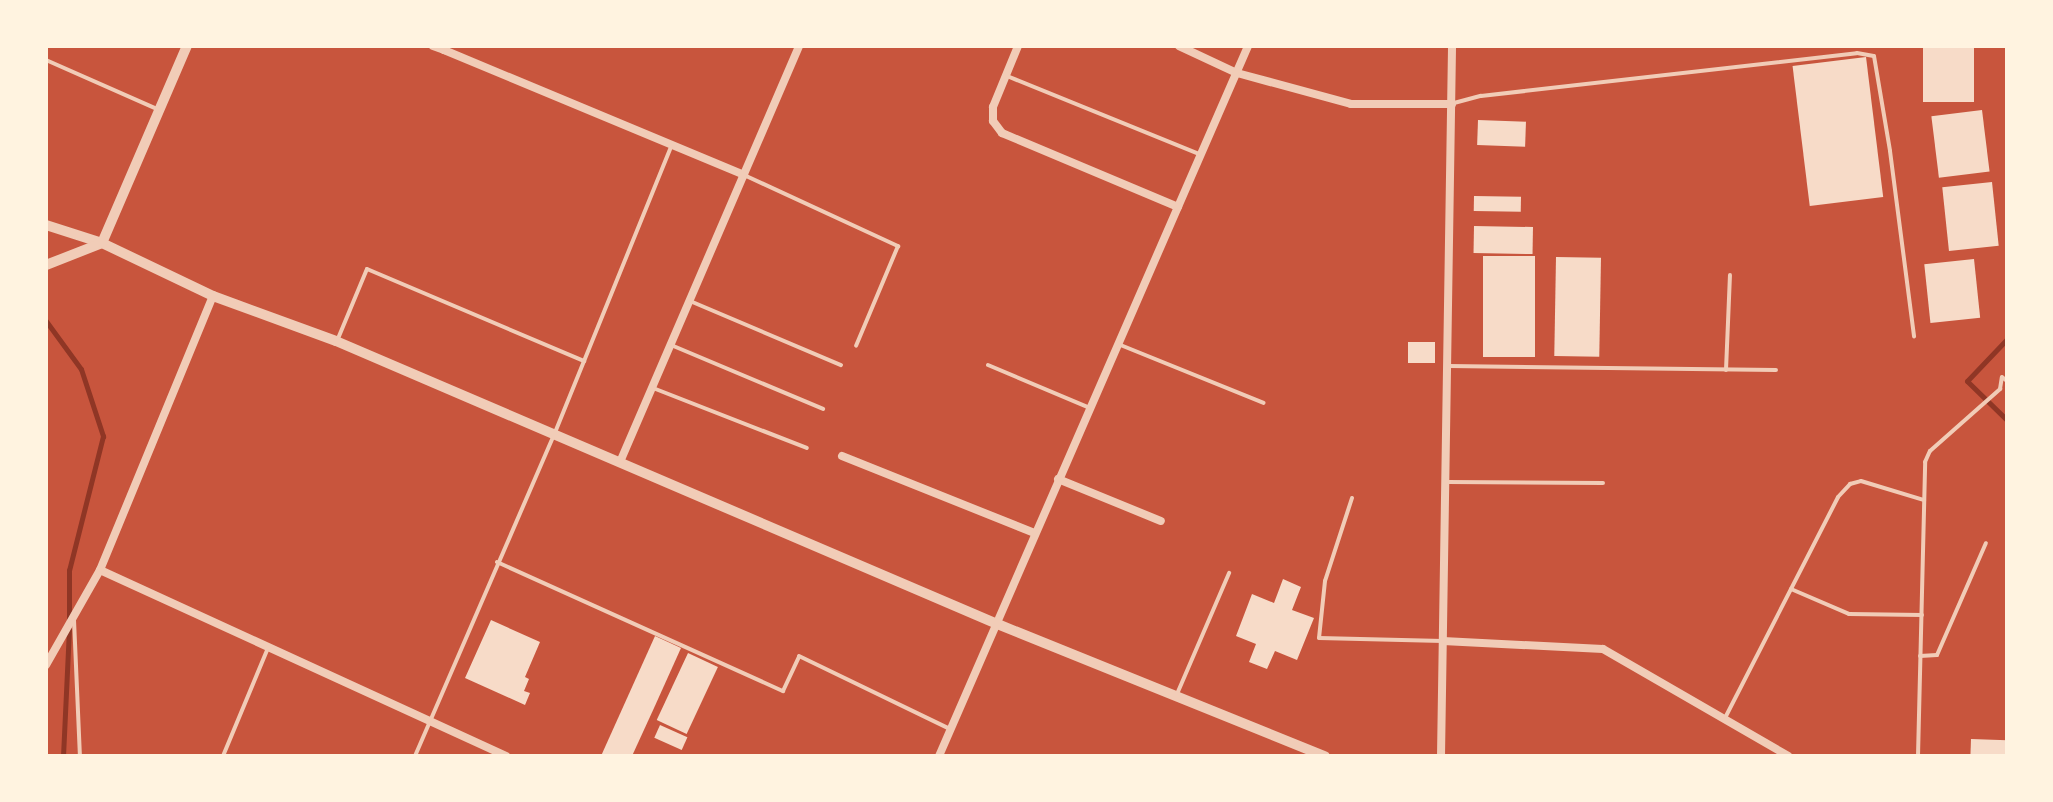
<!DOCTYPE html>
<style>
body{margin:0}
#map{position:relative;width:2053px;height:802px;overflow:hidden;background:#c8553d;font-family:"Nunito Sans",sans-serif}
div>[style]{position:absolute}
.stream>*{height:5px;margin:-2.5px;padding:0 2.5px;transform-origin:2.5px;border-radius:2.5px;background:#8f3625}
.building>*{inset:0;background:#f7dbc8;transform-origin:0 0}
.service>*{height:4px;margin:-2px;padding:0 2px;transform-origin:2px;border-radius:2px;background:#f1ccb7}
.minor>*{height:8px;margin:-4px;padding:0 4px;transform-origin:4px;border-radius:4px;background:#f1ccb7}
.tertiary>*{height:10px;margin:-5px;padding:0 5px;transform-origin:5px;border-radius:5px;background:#f1ccb7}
span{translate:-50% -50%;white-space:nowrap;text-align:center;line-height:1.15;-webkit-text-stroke:8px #fff3e0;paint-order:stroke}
.frame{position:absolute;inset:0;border:48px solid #fff3e0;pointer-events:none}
</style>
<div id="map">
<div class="stream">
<div style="left:46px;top:321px;width:59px;rotate:53.9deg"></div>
<div style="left:81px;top:369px;width:71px;rotate:71.8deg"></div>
<div style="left:103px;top:436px;width:138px;rotate:104.2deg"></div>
<div style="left:69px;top:570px;width:49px;rotate:90deg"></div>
<div style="left:2007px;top:339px;width:58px;rotate:133.6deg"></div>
<div style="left:1967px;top:381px;width:56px;rotate:44.3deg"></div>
<div style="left:63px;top:756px;width:127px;rotate:-87.3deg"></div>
</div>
<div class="building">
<div style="left:1923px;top:46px;width:51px;height:56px"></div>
<div style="left:1866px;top:57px;width:141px;height:74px;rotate:83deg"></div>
<div style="left:1982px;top:110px;width:62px;height:51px;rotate:83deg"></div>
<div style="left:1478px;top:120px;width:48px;height:25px;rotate:2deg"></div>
<div style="left:1992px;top:182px;width:64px;height:50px;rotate:84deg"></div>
<div style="left:1474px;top:196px;width:47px;height:15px;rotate:1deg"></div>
<div style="left:1474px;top:226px;width:59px;height:27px;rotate:1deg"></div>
<div style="left:1483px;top:256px;width:52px;height:101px"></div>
<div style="left:1556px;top:257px;width:45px;height:99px;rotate:1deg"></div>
<div style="left:1974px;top:259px;width:59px;height:50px;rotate:84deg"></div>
<div style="left:1408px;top:342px;width:27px;height:21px"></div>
<div style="clip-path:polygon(1283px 579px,1301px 587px,1292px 610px,1314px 618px,1297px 660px,1275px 651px,1267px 669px,1249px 662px,1256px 644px,1236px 636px,1252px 594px,1274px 603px)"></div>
<div style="clip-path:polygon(491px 620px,540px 642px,525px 677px,529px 679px,524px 691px,530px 693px,525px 705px,465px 678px)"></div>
<div style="clip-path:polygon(655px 636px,681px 648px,654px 708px,632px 756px,601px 756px)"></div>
<div style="left:688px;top:653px;width:33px;height:74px;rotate:25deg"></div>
<div style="left:660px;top:725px;width:30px;height:14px;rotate:24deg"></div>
<div style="left:1971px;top:739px;width:36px;height:17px;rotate:2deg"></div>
</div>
<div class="service">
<div style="left:46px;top:60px;width:121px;rotate:23.8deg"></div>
<div style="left:1007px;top:76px;width:207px;rotate:22.1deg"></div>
<div style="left:1454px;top:103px;width:28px;rotate:-15deg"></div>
<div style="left:1481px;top:96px;width:378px;rotate:-6.5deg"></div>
<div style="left:1857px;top:53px;width:17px;rotate:10deg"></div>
<div style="left:1874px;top:56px;width:96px;rotate:80.4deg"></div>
<div style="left:1890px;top:151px;width:187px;rotate:82.6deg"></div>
<div style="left:744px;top:175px;width:170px;rotate:24.8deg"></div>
<div style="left:898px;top:246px;width:108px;rotate:112.8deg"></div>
<div style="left:690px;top:301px;width:164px;rotate:23deg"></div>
<div style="left:337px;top:341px;width:78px;rotate:-67.4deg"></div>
<div style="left:367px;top:269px;width:236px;rotate:23deg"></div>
<div style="left:1118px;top:344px;width:157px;rotate:22deg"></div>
<div style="left:671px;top:345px;width:165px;rotate:22.8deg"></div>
<div style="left:988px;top:365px;width:111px;rotate:22.9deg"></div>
<div style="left:1449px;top:366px;width:327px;rotate:0.7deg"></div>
<div style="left:1726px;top:370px;width:95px;rotate:-87.6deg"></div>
<div style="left:653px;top:388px;width:165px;rotate:21.3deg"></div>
<div style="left:1448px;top:482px;width:155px;rotate:0.4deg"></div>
<div style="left:1352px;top:498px;width:87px;rotate:108deg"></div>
<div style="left:1325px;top:581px;width:57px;rotate:96deg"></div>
<div style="left:1319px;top:638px;width:124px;rotate:1.4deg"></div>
<div style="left:497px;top:562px;width:314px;rotate:24.3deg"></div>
<div style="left:783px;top:691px;width:38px;rotate:-65deg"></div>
<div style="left:799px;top:656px;width:168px;rotate:25.8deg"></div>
<div style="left:1791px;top:589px;width:63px;rotate:23.3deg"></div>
<div style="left:1849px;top:614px;width:73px;rotate:0.8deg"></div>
<div style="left:74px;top:620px;width:136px;rotate:87.5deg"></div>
<div style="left:1920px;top:656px;width:17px;rotate:-3deg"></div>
<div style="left:1937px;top:655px;width:122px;rotate:-66.4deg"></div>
<div style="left:1177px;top:694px;width:132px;rotate:-66.7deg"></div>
<div style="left:1725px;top:718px;width:248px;rotate:-62.9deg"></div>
<div style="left:1838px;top:497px;width:18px;rotate:-47deg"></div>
<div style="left:1850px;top:484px;width:11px;rotate:-15deg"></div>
<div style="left:1861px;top:481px;width:66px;rotate:16.8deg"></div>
<div style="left:223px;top:756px;width:117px;rotate:-67.4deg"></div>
<div style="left:415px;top:756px;width:350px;rotate:-66.6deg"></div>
<div style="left:554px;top:435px;width:313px;rotate:-67.9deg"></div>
<div style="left:1918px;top:756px;width:294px;rotate:-88.6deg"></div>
<div style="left:1925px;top:462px;width:12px;rotate:-66deg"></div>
<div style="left:1930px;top:451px;width:94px;rotate:-41.5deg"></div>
<div style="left:2000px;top:389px;width:12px;rotate:-81deg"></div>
<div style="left:2002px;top:377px;width:6px;rotate:39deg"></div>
</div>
<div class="minor">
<div style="left:433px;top:46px;width:12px;rotate:20deg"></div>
<div style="left:444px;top:50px;width:3px;rotate:-72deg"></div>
<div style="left:1018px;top:46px;width:66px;rotate:112.3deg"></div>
<div style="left:993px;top:107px;width:14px;rotate:90deg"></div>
<div style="left:993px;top:121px;width:15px;rotate:53deg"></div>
<div style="left:1002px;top:133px;width:191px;rotate:22.8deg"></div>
<div style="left:1179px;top:46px;width:64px;rotate:25deg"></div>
<div style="left:1237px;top:73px;width:118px;rotate:15.2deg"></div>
<div style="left:1351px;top:104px;width:101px"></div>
<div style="left:444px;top:50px;width:325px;rotate:22.6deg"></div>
<div style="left:842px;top:456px;width:208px;rotate:21.8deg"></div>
<div style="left:620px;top:462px;width:453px;rotate:-66.7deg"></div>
<div style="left:1058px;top:479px;width:111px;rotate:22.2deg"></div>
<div style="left:100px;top:570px;width:447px;rotate:24.6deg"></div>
<div style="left:1443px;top:641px;width:160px;rotate:2.9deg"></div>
<div style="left:1603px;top:649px;width:214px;rotate:30deg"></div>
<div style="left:46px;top:665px;width:109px;rotate:-60.4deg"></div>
<div style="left:100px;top:570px;width:296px;rotate:-67.6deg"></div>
<div style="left:939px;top:756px;width:774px;rotate:-66.48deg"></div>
<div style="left:1441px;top:756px;width:710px;rotate:-89.11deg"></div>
</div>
<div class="tertiary">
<div style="left:46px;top:225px;width:59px;rotate:17.8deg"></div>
<div style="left:102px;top:243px;width:123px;rotate:25.5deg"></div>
<div style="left:213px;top:296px;width:131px;rotate:20.1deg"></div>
<div style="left:336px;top:341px;width:717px;rotate:23.17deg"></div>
<div style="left:995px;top:623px;width:356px;rotate:22deg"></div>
<div style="left:46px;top:265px;width:60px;rotate:-21.4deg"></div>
<div style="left:102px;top:243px;width:215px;rotate:-66.7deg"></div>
</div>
<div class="frame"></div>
</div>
